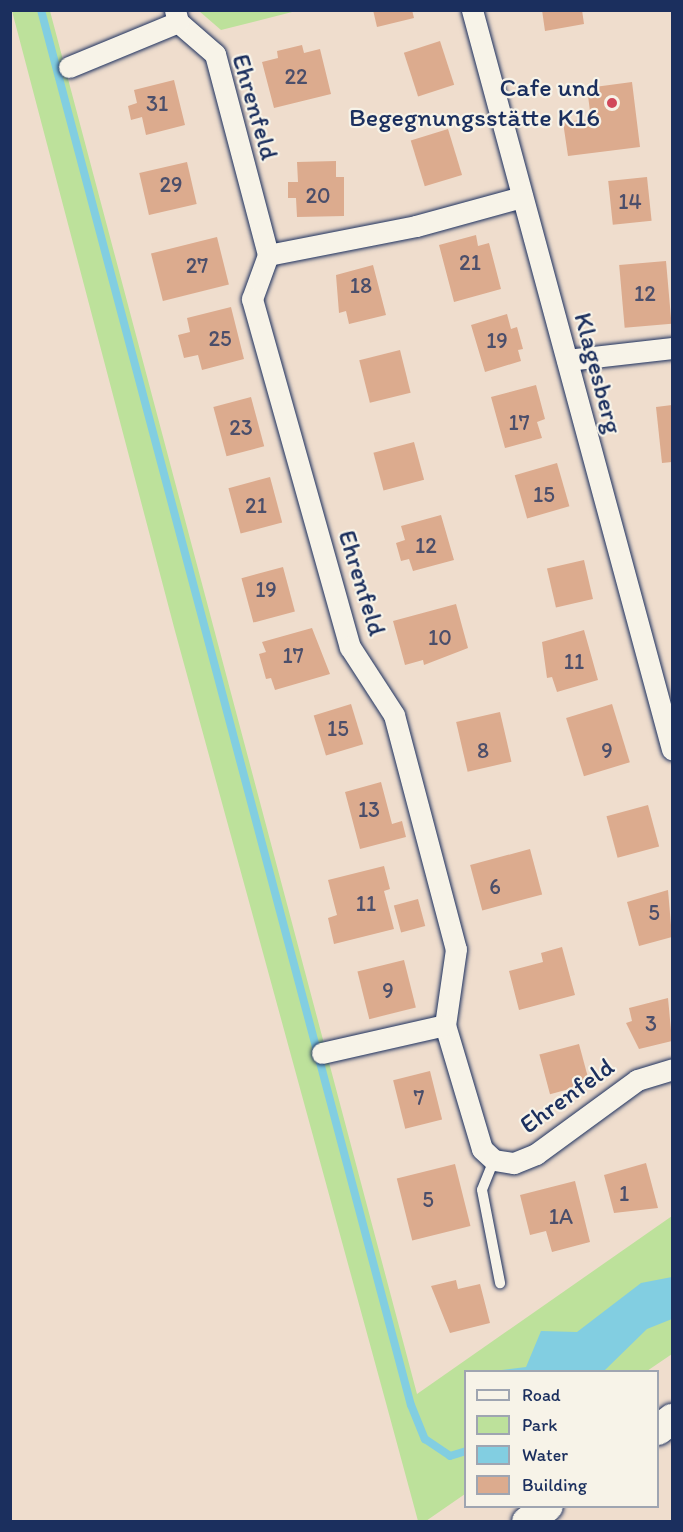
<!DOCTYPE html>
<meta charset="utf-8">
<style>
body{margin:0}
#map{position:relative;width:683px;height:1532px;overflow:hidden;background:#efddcd;font-family:Itim,sans-serif}
div>[style]{position:absolute}
.green>*{inset:0;background:#bde19b}
.water>*{inset:0;background:#82cee1}
.stream>*{height:8px;margin:-4px;padding:0 4px;transform-origin:4px;border-radius:4px;background:#82cee1}
.building>*{inset:0;background:#dcab8e;transform-origin:0 0}
.roads{filter:drop-shadow(0 0 2px #1b2f5e) drop-shadow(0 0 2px #1b2f5e)}
.lane>*{height:10px;margin:-5px;padding:0 5px;transform-origin:5px;border-radius:5px;background:#f7f3e8}
.street>*{height:21px;margin:-10.5px;padding:0 10.5px;transform-origin:10.5px;border-radius:10.5px;background:#f7f3e8}
.secondary>*{height:30px;margin:-15px;padding:0 15px;transform-origin:15px;border-radius:15px;background:#f7f3e8}
.dots>*{width:16px;height:16px;translate:-50% -50%;box-sizing:border-box;border:3px solid #f7f3e8;border-radius:50%}
span{translate:-50% -50%;white-space:nowrap;text-align:center;line-height:1.15;-webkit-text-stroke:4.5px #f7f3e8;paint-order:stroke}
.number-label{font-size:22px;color:#4b4e6a}
.number-label span{-webkit-text-stroke-width:0}
.poi-label{font-size:26px;color:#1b2f5e}
.right{translate:-100% -50%;text-align:right}
.street-label{font-size:26px;color:#1b2f5e}
.frame{position:absolute;inset:0;border:12px solid #1b2f5e;pointer-events:none}
.legend{position:absolute;left:464px;top:1370px;width:195px;height:138px;box-sizing:border-box;background:#f7f3e8;border:2px solid #9fa5b1;margin:0;padding:8px 10px;list-style:none;font-size:18px;color:#1b2f5e}
.legend li{display:flex;align-items:center;gap:12px;height:30px}
.legend b{width:30px;border:2px solid #9fa5b1}
</style>
<div id="map">
<div class="green">
<div style="clip-path:polygon(12px 11px,50px 11px,417px 1394px,672px 1216px,672px 1354px,647px 1371px,466px 1372px,465px 1494px,426px 1521px,418px 1521px,386px 1403px,175px 631px)"></div>
<div style="clip-path:polygon(199px 11px,199px 10px,296px 11px,221px 30px)"></div>
</div>
<div class="water">
<div style="clip-path:polygon(672px 1277px,672px 1319px,647px 1329px,604px 1371px,494px 1371px,526px 1367px,541px 1331px,577px 1332px,641px 1283px)"></div>
</div>
<div class="stream">
<div style="left:41px;top:10px;width:1443px;rotate:75.15deg"></div>
<div style="left:411px;top:1405px;width:37px;rotate:68deg"></div>
<div style="left:425px;top:1439px;width:30px;rotate:34deg"></div>
<div style="left:450px;top:1456px;width:17px;rotate:-17deg"></div>
</div>
<div class="building">
<div style="clip-path:polygon(373px 10px,412px 10px,414px 18px,377px 27px)"></div>
<div style="clip-path:polygon(542px 10px,582px 10px,584px 24px,545px 31px)"></div>
<div style="left:440px;top:41px;width:46px;height:38px;rotate:72deg"></div>
<div style="clip-path:polygon(302px 45px,304px 53px,320px 49px,331px 94px,274px 108px,262px 62px,278px 58px,277px 51px)"></div>
<div style="clip-path:polygon(174px 80px,185px 125px,146px 135px,142px 117px,131px 120px,128px 106px,137px 103px,134px 90px)"></div>
<div style="clip-path:polygon(632px 82px,640px 147px,568px 156px,563px 122px,591px 119px,587px 88px)"></div>
<div style="left:448px;top:129px;width:48px;height:39px;rotate:73deg"></div>
<div style="clip-path:polygon(336px 161px,336px 177px,344px 177px,344px 216px,297px 217px,296px 198px,288px 198px,288px 182px,298px 182px,297px 162px)"></div>
<div style="left:187px;top:162px;width:43px;height:49px;rotate:77deg"></div>
<div style="left:647px;top:177px;width:44px;height:39px;rotate:84deg"></div>
<div style="clip-path:polygon(476px 235px,478px 246px,489px 243px,501px 289px,454px 302px,439px 245px)"></div>
<div style="left:217px;top:237px;width:49px;height:68px;rotate:76deg"></div>
<div style="left:666px;top:261px;width:63px;height:47px;rotate:85deg"></div>
<div style="clip-path:polygon(373px 265px,386px 315px,349px 324px,346px 311px,339px 313px,336px 275px)"></div>
<div style="clip-path:polygon(231px 307px,244px 359px,202px 370px,198px 355px,184px 358px,178px 335px,190px 332px,187px 318px)"></div>
<div style="clip-path:polygon(507px 314px,511px 329px,517px 327px,523px 349px,518px 350px,521px 361px,485px 372px,471px 325px)"></div>
<div style="left:400px;top:350px;width:44px;height:42px;rotate:76deg"></div>
<div style="clip-path:polygon(536px 385px,545px 419px,537px 422px,542px 438px,505px 448px,491px 397px)"></div>
<div style="left:251px;top:397px;width:51px;height:39px;rotate:75deg"></div>
<div style="clip-path:polygon(672px 405px,672px 462px,662px 463px,656px 407px)"></div>
<div style="left:414px;top:442px;width:39px;height:42px;rotate:75deg"></div>
<div style="left:557px;top:463px;width:45px;height:44px;rotate:74deg"></div>
<div style="left:270px;top:477px;width:47px;height:43px;rotate:75deg"></div>
<div style="clip-path:polygon(441px 515px,454px 560px,413px 571px,409px 559px,401px 561px,396px 543px,405px 540px,401px 526px)"></div>
<div style="left:584px;top:560px;width:40px;height:38px;rotate:77deg"></div>
<div style="left:283px;top:567px;width:46px;height:43px;rotate:75deg"></div>
<div style="clip-path:polygon(456px 604px,468px 648px,424px 665px,423px 660px,405px 665px,393px 621px)"></div>
<div style="clip-path:polygon(312px 628px,330px 674px,275px 690px,271px 678px,266px 679px,259px 654px,266px 652px,262px 642px)"></div>
<div style="clip-path:polygon(584px 630px,598px 680px,557px 692px,552px 677px,547px 678px,542px 642px)"></div>
<div style="left:351px;top:704px;width:42px;height:39px;rotate:73deg"></div>
<div style="left:612px;top:704px;width:61px;height:48px;rotate:73deg"></div>
<div style="left:500px;top:712px;width:51px;height:45px;rotate:77deg"></div>
<div style="clip-path:polygon(381px 782px,392px 824px,402px 821px,406px 837px,360px 849px,345px 792px)"></div>
<div style="left:648px;top:805px;width:43px;height:43px;rotate:75deg"></div>
<div style="left:530px;top:849px;width:47px;height:62px;rotate:75deg"></div>
<div style="clip-path:polygon(384px 866px,390px 889px,384px 891px,394px 929px,334px 944px,328px 918px,337px 915px,328px 880px)"></div>
<div style="clip-path:polygon(668px 890px,672px 937px,639px 946px,627px 902px)"></div>
<div style="left:418px;top:899px;width:28px;height:25px;rotate:75deg"></div>
<div style="clip-path:polygon(562px 947px,575px 995px,519px 1010px,509px 971px,543px 962px,541px 953px)"></div>
<div style="left:404px;top:960px;width:49px;height:48px;rotate:76deg"></div>
<div style="clip-path:polygon(668px 998px,672px 1041px,639px 1049px,626px 1023px,632px 1021px,629px 1008px)"></div>
<div style="left:579px;top:1044px;width:41px;height:41px;rotate:75deg"></div>
<div style="left:430px;top:1071px;width:50px;height:38px;rotate:76deg"></div>
<div style="clip-path:polygon(646px 1163px,658px 1208px,614px 1213px,604px 1175px)"></div>
<div style="left:455px;top:1164px;width:64px;height:60px;rotate:76deg"></div>
<div style="clip-path:polygon(575px 1181px,590px 1242px,552px 1252px,546px 1231px,530px 1235px,520px 1195px)"></div>
<div style="clip-path:polygon(456px 1280px,458px 1289px,480px 1284px,490px 1323px,450px 1333px,431px 1286px)"></div>
</div>
<div class="roads">
<div class="lane">
<div style="left:494px;top:1160px;width:32px;rotate:112deg"></div>
<div style="left:482px;top:1190px;width:95px;rotate:79deg"></div>
</div>
<div class="street">
<div style="left:175px;top:10px;width:12px;rotate:76deg"></div>
<div style="left:178px;top:22px;width:49px;rotate:40.9deg"></div>
<div style="left:215px;top:54px;width:208px;rotate:75.2deg"></div>
<div style="left:268px;top:255px;width:47px;rotate:110deg"></div>
<div style="left:252px;top:299px;width:362px;rotate:74.3deg"></div>
<div style="left:350px;top:647px;width:81px;rotate:57.1deg"></div>
<div style="left:394px;top:715px;width:242px;rotate:75.2deg"></div>
<div style="left:456px;top:949px;width:77px;rotate:98.2deg"></div>
<div style="left:445px;top:1025px;width:129px;rotate:73.4deg"></div>
<div style="left:482px;top:1149px;width:16px;rotate:43deg"></div>
<div style="left:494px;top:1160px;width:20px;rotate:9deg"></div>
<div style="left:514px;top:1163px;width:24px;rotate:-22deg"></div>
<div style="left:536px;top:1154px;width:125px;rotate:-36.2deg"></div>
<div style="left:637px;top:1080px;width:37px;rotate:-17deg"></div>
<div style="left:472px;top:10px;width:766px;rotate:74.86deg"></div>
<div style="left:69px;top:67px;width:118px;rotate:-22.4deg"></div>
<div style="left:268px;top:255px;width:151px;rotate:-11.1deg"></div>
<div style="left:416px;top:226px;width:110px;rotate:-15.3deg"></div>
<div style="left:567px;top:360px;width:106px;rotate:-6.5deg"></div>
<div style="left:322px;top:1053px;width:126px;rotate:-12.8deg"></div>
</div>
<div class="secondary">
<div style="left:658px;top:1430px;width:18px;rotate:-38deg"></div>
<div style="left:527px;top:1522px;width:26px;rotate:-37deg"></div>
</div>
</div>
<div class="dots">
<div style="left:612px;top:103px;background:#d1495b"></div>
</div>
<div class="number-label">
<span style="left:296px;top:77px">22</span>
<span style="left:157px;top:104px">31</span>
<span style="left:171px;top:185px">29</span>
<span style="left:318px;top:196px">20</span>
<span style="left:630px;top:202px">14</span>
<span style="left:470px;top:263px">21</span>
<span style="left:197px;top:266px">27</span>
<span style="left:361px;top:286px">18</span>
<span style="left:645px;top:294px">12</span>
<span style="left:220px;top:339px">25</span>
<span style="left:497px;top:341px">19</span>
<span style="left:519px;top:423px">17</span>
<span style="left:241px;top:428px">23</span>
<span style="left:544px;top:495px">15</span>
<span style="left:256px;top:506px">21</span>
<span style="left:426px;top:546px">12</span>
<span style="left:266px;top:590px">19</span>
<span style="left:440px;top:638px">10</span>
<span style="left:293px;top:656px">17</span>
<span style="left:574px;top:662px">11</span>
<span style="left:338px;top:729px">15</span>
<span style="left:483px;top:751px">8</span>
<span style="left:607px;top:751px">9</span>
<span style="left:369px;top:810px">13</span>
<span style="left:495px;top:887px">6</span>
<span style="left:366px;top:904px">11</span>
<span style="left:654px;top:913px">5</span>
<span style="left:388px;top:991px">9</span>
<span style="left:651px;top:1024px">3</span>
<span style="left:419px;top:1098px">7</span>
<span style="left:624px;top:1194px">1</span>
<span style="left:428px;top:1200px">5</span>
<span style="left:561px;top:1217px">1A</span>
</div>
<div class="poi-label">
<span class="right" style="left:600px;top:103px">Cafe und<br>Begegnungsstätte K16</span>
</div>
<div class="street-label">
<span style="left:255px;top:107px;rotate:74deg">Ehrenfeld</span>
<span style="left:598px;top:373px;rotate:75deg">Klagesberg</span>
<span style="left:362px;top:583px;rotate:73deg">Ehrenfeld</span>
<span style="left:567px;top:1096px;rotate:-36deg">Ehrenfeld</span>
</div>
<div class="frame"></div>
<ul class="legend">
<li><b style="height:8px;background:#f7f3e8"></b>Road</li>
<li><b style="height:16px;background:#bde19b"></b>Park</li>
<li><b style="height:16px;background:#82cee1"></b>Water</li>
<li><b style="height:16px;background:#dcab8e"></b>Building</li>
</ul>
</div>
